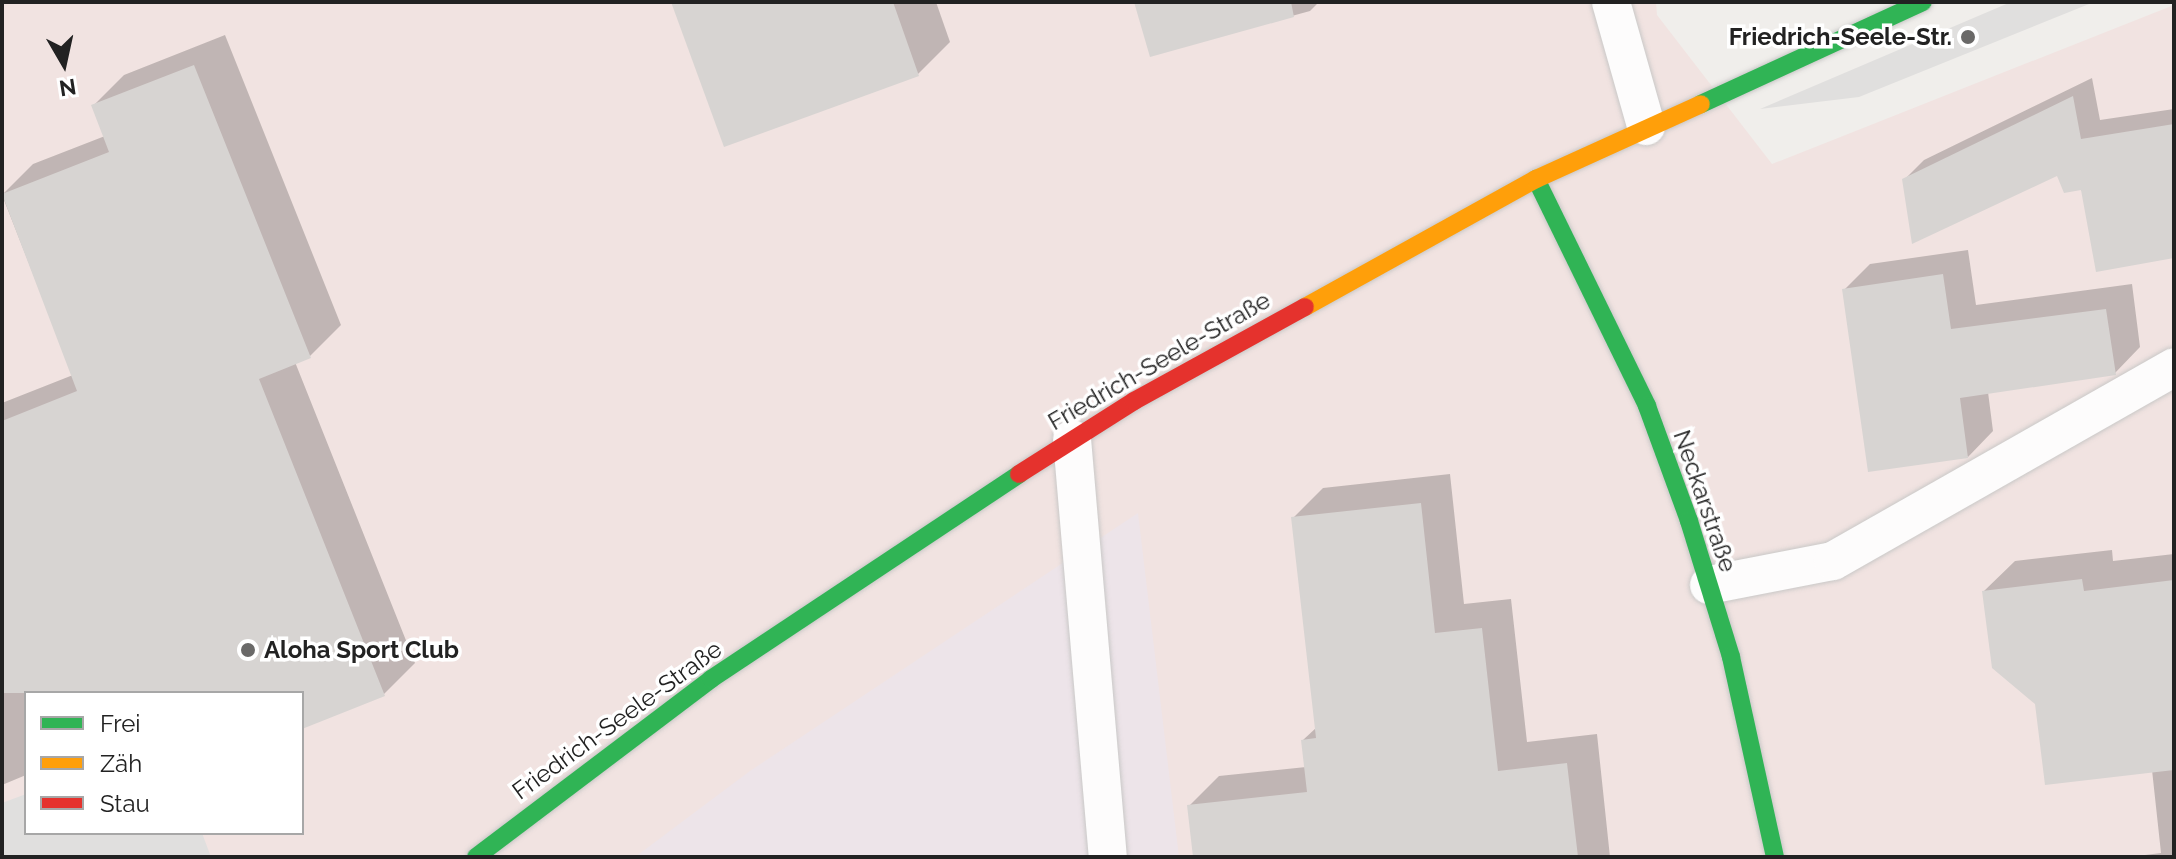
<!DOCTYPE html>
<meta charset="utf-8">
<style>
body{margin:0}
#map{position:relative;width:2176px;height:859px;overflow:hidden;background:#f0eeeb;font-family:Raleway,sans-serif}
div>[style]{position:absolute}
.commercial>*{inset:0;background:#f1e3e1}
.industrial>*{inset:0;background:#ede4e9}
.parking>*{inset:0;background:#e0dfde}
.shadow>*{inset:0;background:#0003}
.building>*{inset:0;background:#d7d4d2}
.roads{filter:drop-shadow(0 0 2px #c9c8c7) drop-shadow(0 0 2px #c9c8c7)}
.lane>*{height:38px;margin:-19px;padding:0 19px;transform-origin:19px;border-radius:19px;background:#fdfcfc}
.fast>*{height:18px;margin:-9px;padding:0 9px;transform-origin:9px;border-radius:9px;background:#30b455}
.slow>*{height:18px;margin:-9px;padding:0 9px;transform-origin:9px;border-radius:9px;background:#ff9f0a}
.jam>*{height:18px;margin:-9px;padding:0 9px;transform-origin:9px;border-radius:9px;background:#e5322d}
.dots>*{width:22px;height:22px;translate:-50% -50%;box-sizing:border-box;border:4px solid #fff;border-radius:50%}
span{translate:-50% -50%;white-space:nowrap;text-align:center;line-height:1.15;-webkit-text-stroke:7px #fff;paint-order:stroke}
.poi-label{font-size:24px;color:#222;font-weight:700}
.right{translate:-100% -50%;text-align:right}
.left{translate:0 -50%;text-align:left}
.street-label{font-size:24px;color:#222}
.frame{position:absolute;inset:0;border:4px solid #222;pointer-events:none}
.legend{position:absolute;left:24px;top:691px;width:280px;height:144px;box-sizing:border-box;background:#fff;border:2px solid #a7a7a7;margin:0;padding:10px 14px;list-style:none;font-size:24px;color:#222}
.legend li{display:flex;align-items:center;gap:16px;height:40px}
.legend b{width:40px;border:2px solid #a7a7a7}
.north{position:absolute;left:24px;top:24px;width:80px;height:80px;-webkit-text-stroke:6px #fff;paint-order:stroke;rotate:171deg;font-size:22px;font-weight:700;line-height:32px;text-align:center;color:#222}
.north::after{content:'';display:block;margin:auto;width:28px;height:36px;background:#222;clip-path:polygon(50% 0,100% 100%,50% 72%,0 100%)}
</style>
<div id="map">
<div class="commercial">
<div style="clip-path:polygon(evenodd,2px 2px,1656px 2px,1657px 15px,1772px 164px,2174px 5px,2174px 857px,2px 857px,2px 2px,26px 693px,302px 693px,302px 833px,26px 833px,26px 693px)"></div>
</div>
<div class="industrial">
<div style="clip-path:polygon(1138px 513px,1179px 857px,635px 857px,750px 771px)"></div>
</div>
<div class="parking">
<div style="clip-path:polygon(2011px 2px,2094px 2px,1859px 97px,1760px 109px)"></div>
<div style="clip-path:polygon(26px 794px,26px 833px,202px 833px,211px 857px,2px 857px,2px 803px)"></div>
</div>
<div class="shadow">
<div style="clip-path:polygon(673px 2px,936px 2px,950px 42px,918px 74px,725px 144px)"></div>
<div style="clip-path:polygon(1136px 2px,1319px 2px,1310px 11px,1151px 55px)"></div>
<div style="clip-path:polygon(225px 35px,341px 325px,310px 356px,295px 362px,415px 663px,384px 694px,302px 727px,302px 693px,26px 693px,26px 775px,2px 785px,2px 403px,73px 375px,2px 195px,33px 164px,105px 136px,93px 106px,124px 75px)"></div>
<div style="clip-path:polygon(2092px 78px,2100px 120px,2174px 109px,2174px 256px,2058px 174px,1904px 180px,1924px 160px)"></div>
<div style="clip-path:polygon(1968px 250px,1976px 305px,2132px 284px,2140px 347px,2115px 373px,1988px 392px,1993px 431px,1968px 457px,1844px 290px,1870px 264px)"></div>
<div style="clip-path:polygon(1450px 474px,1464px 604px,1511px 599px,1527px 742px,1597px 734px,1610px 857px,1195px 857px,1189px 806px,1219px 776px,1306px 767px,1303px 740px,1317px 727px,1293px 518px,1323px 488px)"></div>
<div style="clip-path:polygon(2112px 550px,2113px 561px,2174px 554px,2174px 857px,2129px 857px,2161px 853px,2152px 770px,2037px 703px,1984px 591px,2015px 561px)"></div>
</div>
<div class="building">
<div style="clip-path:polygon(671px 2px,893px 2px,919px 76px,724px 147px)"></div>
<div style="clip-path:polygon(1134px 2px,1291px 2px,1294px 17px,1150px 57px)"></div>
<div style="clip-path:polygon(194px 65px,311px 358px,259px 379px,385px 696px,302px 729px,302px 693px,2px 693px,2px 421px,77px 391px,2px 194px,109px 152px,91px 105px)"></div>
<div style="clip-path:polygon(2073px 96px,2081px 139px,2174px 124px,2174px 258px,2096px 272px,2081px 190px,2064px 193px,2057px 176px,1912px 244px,1902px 179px)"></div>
<div style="clip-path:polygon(1943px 274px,1951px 329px,2106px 309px,2116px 375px,1960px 398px,1968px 458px,1868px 472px,1842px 289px)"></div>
<div style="clip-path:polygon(1421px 503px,1435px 633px,1482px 628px,1498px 771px,1567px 763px,1578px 857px,1193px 857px,1187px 805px,1307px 792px,1301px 740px,1316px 738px,1291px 517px)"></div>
<div style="clip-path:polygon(2082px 579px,2084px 591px,2174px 580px,2174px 770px,2045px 785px,2035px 704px,1992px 668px,1982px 591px)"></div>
</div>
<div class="roads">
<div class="lane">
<div style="left:1611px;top:2px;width:129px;rotate:74.2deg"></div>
<div style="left:1072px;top:439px;width:420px;rotate:85.1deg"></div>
<div style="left:1709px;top:585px;width:126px;rotate:-11deg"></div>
<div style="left:1833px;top:561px;width:392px;rotate:-29.6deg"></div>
</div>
<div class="fast">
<div style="left:1701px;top:104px;width:244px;rotate:-24.7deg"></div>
<div style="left:1536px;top:179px;width:253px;rotate:63.9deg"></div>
<div style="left:1647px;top:406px;width:122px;rotate:69.9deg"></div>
<div style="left:1689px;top:521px;width:142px;rotate:72.8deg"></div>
<div style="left:1731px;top:657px;width:205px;rotate:77.6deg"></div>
<div style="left:476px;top:857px;width:295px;rotate:-37.1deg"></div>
<div style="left:711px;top:679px;width:370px;rotate:-33.6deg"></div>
</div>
<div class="slow">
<div style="left:1305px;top:307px;width:264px;rotate:-29deg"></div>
<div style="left:1536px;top:179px;width:181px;rotate:-24.4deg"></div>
</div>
<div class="jam">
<div style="left:1019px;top:474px;width:136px;rotate:-32.4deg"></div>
<div style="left:1134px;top:401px;width:195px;rotate:-28.8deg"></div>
</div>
</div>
<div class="dots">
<div style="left:1968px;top:37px;background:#6a6968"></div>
<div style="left:248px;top:650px;background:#6a6968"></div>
</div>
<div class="poi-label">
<span class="right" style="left:1952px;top:37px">Friedrich-Seele-Str.</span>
<span class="left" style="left:264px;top:650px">Aloha Sport Club</span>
</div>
<div class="street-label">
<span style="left:1159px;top:361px;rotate:-30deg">Friedrich-Seele-Straße</span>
<span style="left:1705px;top:501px;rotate:71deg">Neckarstraße</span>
<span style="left:617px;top:720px;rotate:-36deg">Friedrich-Seele-Straße</span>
</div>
<div class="frame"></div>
<ul class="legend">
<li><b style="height:10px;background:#30b455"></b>Frei</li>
<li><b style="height:10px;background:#ff9f0a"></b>Zäh</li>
<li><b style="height:10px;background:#e5322d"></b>Stau</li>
</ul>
<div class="north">N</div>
</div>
